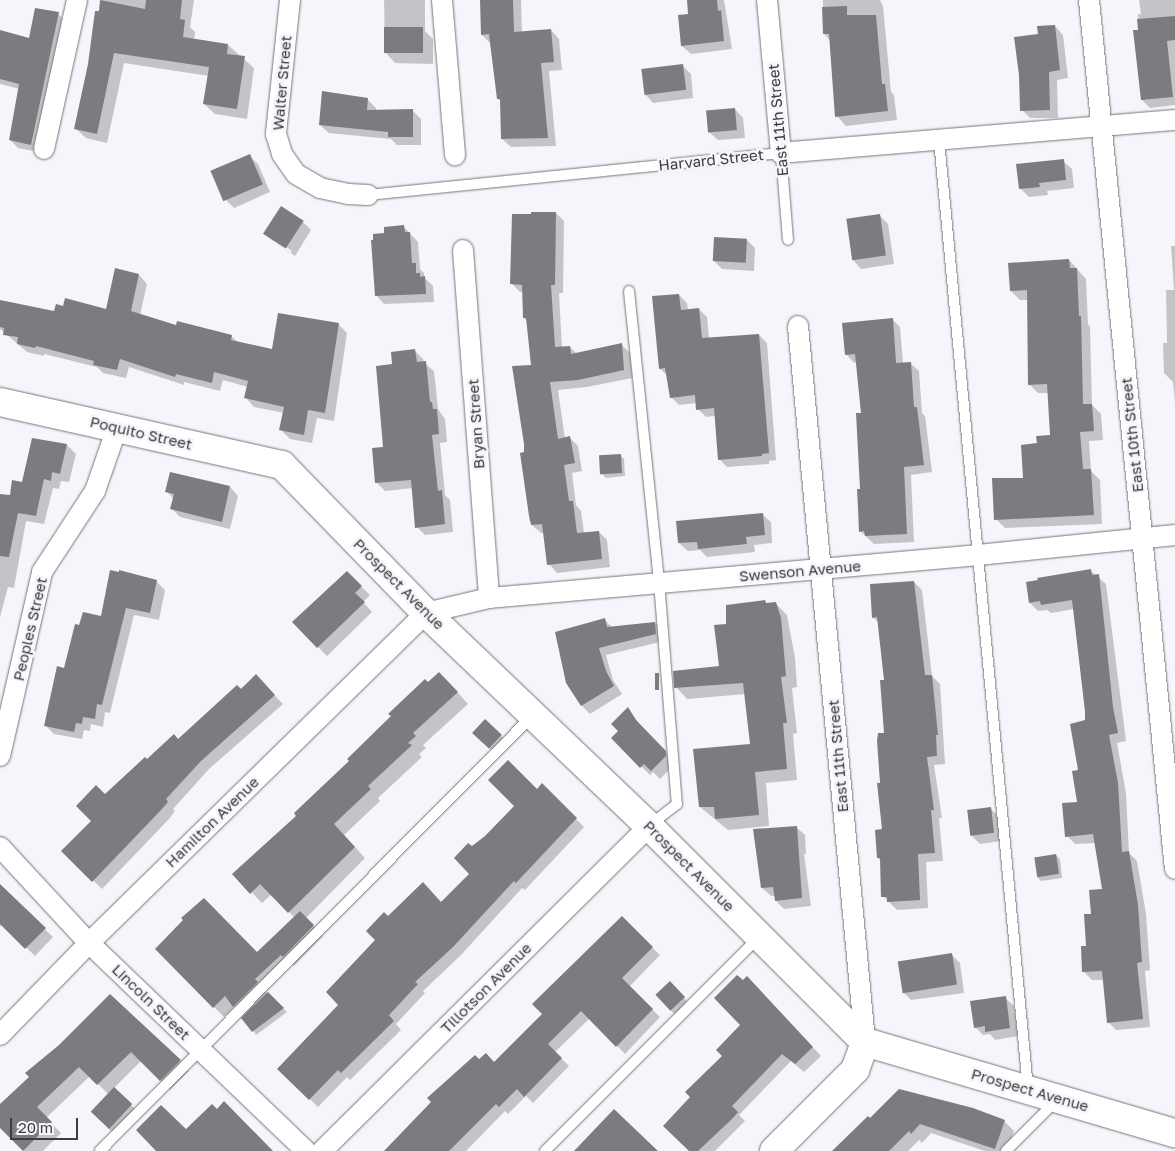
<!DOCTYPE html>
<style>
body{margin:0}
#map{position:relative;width:1175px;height:1151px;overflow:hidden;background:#f5f6fb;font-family:"Golos Text",sans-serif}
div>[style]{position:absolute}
.shadow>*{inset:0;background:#0003;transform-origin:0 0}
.building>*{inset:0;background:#7b7c80;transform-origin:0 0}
.roads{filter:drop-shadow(0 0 1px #747579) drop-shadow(0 0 1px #747579)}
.lane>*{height:10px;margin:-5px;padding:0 5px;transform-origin:5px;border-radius:5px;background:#fff}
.street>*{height:20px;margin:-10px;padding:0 10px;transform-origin:10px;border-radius:10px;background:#fff}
.secondary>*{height:28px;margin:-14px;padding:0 14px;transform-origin:14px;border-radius:14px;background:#fff}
span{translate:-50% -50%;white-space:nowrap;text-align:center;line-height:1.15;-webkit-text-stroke:5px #f5f6fb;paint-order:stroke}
.street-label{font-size:15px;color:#3c3c3e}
.scale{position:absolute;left:10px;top:1118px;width:68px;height:22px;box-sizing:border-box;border:2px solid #3c3c3e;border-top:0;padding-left:6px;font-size:15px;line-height:18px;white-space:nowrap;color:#3c3c3e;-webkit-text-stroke:4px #f5f6fb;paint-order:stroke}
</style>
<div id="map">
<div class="shadow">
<div style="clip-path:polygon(102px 0,194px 0,190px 27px,195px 32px,194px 40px,228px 45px,254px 68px,247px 119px,215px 114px,204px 104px,209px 76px,124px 63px,107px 143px,86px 138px,75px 128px)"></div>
<div style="clip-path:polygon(384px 0,425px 0,425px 31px,433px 39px,433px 64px,395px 63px,385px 52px)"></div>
<div style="clip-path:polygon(481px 0,521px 0,522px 33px,551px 30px,559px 39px,562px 70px,549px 71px,556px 146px,511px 147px,502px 139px,502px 102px,498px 99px,490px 43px,482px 35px)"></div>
<div style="clip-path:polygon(688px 0,724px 0,732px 49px,691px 54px,682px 46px,689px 15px)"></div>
<div style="clip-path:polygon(823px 0,880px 0,883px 6px,891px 92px,894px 95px,897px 120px,846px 126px,837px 116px,831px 41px,824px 34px)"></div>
<div style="clip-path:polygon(1139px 0,1175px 0,1175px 105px,1150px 108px,1142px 100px,1138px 14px,1141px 14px)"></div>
<div style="clip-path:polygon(58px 14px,67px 22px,39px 152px,18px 148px,10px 140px,20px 89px,0 84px,0 31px,30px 39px)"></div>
<div style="clip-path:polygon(1055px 26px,1063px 35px,1068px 78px,1057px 80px,1058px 118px,1030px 118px,1022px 110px,1040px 35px)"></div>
<div style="clip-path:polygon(682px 65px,691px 74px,693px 98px,653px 103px,645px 94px)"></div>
<div style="clip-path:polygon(367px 99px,376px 108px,376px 111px,412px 110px,421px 119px,421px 145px,397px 145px,391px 139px,329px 133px,320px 125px)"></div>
<div style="clip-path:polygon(735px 109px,743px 118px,745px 138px,718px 140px,709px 132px)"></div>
<div style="clip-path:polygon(249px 156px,258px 164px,270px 192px,234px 208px,226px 200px)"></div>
<div style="clip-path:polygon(1063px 161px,1072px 169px,1074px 188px,1047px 191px,1048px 195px,1029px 197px,1020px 188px)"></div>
<div style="clip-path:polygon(556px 213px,564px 221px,563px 293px,559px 293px,562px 348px,570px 347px,577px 354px,621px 344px,630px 353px,632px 378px,587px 387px,558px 390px,565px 439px,570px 438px,578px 446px,582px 471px,572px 473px,576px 505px,581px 511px,584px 533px,599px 532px,607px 540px,610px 567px,557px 573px,549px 564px,544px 533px,541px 533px,532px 525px,525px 454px,533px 366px,528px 322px,524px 318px,524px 292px,520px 292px,512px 284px)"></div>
<div style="clip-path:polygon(880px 216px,888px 224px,894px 264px,861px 269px,853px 260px)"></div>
<div style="clip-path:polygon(303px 222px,311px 230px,295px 256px,273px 241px,290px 253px,292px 251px,273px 238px,273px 241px,265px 233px)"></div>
<div style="clip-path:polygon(404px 227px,418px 242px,420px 269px,424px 273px,424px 277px,433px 286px,434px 302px,384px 304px,376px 295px,375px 242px)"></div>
<div style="clip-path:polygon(747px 240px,755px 248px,754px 271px,722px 269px,714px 261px)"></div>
<div style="clip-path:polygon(1171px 246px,1175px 246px,1175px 403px,1173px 382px,1164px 373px,1163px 343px,1167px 343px,1166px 290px,1174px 290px)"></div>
<div style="clip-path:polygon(1069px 260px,1086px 279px,1088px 324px,1090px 327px,1092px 405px,1101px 414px,1103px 440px,1089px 441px,1091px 471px,1100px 480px,1102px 524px,1005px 528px,996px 519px,1025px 479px,1038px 445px,1051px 437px,1049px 393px,1038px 393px,1029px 384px,1028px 300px,1020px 300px,1011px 291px)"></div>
<div style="clip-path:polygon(139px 275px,147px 284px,140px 315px,177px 326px,231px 336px,239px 343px,273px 350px,338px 324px,347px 333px,334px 421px,317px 418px,312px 443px,290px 439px,281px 430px,284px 413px,254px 407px,246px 398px,248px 387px,223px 380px,220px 391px,184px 382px,184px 385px,129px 367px,126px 378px,103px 373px,97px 367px,44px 354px,44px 356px,27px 352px,0 329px,0 308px,55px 312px,64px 307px,107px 310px)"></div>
<div style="clip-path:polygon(679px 295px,687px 303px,688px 310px,699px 309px,707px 317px,709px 338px,759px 335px,767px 343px,776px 460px,769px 461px,769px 464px,727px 467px,719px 459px,715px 416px,706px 417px,698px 409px,697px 403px,679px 405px,671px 397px,668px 376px,660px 369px)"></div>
<div style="clip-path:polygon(892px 319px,900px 327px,903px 363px,910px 363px,919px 371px,922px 413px,925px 416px,932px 472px,911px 475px,914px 542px,874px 544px,860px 531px,862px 414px,857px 362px,854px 363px,846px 354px)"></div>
<div style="clip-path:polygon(415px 351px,423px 359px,424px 363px,434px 371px,438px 409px,445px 419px,447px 442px,440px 443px,445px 495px,450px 500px,453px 532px,425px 535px,417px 527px,413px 488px,385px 491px,377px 483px,385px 448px,393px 365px)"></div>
<div style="clip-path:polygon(67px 445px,76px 454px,69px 482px,61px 481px,59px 489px,53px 488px,44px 524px,26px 521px,14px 588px,8px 587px,0 617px,0 506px)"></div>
<div style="clip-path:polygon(620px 455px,624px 459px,625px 476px,606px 478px,602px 474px)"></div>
<div style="clip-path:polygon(171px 473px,230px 487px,238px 496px,230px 529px,180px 517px,172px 509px,174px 499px,167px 492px)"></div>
<div style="clip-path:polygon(762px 514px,771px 522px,772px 543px,754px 545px,755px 552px,707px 557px,700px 550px,688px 551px,679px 543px)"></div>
<div style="clip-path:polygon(1091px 571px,1106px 584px,1126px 741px,1117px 743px,1126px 793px,1129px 853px,1137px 861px,1146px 914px,1150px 970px,1145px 971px,1150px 1027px,1116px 1030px,1108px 1022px,1104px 980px,1092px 980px,1084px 972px,1103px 890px,1096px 843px,1075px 844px,1067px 836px,1078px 803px,1079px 771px,1086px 721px,1074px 609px,1051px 613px,1047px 610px,1038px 611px,1030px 603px)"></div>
<div style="clip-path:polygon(347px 573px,370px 595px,363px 602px,372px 612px,327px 656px,294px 623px)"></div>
<div style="clip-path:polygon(156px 581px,165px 590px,159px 620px,134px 615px,110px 713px,105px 712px,103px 727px,91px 724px,90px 731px,84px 730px,82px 739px,54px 734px,45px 725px,80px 626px,102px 617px)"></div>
<div style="clip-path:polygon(914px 582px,922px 590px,932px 676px,940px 684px,945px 764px,934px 765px,942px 818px,939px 818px,943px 861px,926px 862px,928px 908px,897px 910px,883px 896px,881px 861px,878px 858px,883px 831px,881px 784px,885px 734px,885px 681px,879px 623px,873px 617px)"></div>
<div style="clip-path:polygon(765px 602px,768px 604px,776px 604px,787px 615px,795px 658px,797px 687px,792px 688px,797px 733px,793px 734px,797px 780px,766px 783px,769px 826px,728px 830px,700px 807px,752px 745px,746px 694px,687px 699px,676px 687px,720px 668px,727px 625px)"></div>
<div style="clip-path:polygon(605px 620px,613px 628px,655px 623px,663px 631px,664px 641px,606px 655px,613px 680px,622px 694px,590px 714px,582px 706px,568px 682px)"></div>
<div style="clip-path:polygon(256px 676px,283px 704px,209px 769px,173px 809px,175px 811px,169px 819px,102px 889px,63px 851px,92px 821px,105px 796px,147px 761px,178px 740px)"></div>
<div style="clip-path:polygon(428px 684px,450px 684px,468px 704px,423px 745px,426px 748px,419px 754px,422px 757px,378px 798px,380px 801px,344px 835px,365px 858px,306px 918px,323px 936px,294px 966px,292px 964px,264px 990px,287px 1012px,256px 1035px,245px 1017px,234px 1007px,224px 1017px,156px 949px,258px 953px,295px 918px,272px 894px,262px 903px,234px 874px,298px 816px)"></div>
<div style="clip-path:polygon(628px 709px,644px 730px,674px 761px,674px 765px,660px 779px,653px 772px,650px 775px,613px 738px,620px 731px)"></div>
<div style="left:485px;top:721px;width:26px;height:17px;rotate:43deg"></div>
<div style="clip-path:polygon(542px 785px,584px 827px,525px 890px,522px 888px,461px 955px,423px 991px,425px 993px,396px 1024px,401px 1030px,350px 1080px,347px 1077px,318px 1107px,279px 1069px,340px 1005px,388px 918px,442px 904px,471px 874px,472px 848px)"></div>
<div style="clip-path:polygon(990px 808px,998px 816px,1001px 841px,980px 844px,971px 835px)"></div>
<div style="clip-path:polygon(796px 827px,805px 835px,806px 854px,804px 854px,811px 906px,784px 909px,776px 901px,775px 896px,771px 896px,762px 888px)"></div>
<div style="clip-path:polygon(1056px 855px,1060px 859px,1062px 878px,1041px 881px,1037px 877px,1035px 858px)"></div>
<div style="clip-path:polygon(0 887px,53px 937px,35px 956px,2px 924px,0 927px)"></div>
<div style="clip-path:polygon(622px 918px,660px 955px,629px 987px,660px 1017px,625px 1054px,590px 1018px,555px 1052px,569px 1066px,533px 1103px,526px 1096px,508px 1114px,505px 1111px,466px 1151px,387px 1151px,433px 1102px,429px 1098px,475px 1057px,479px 1061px,494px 1063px,544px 1014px)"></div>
<div style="clip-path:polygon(952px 955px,960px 963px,964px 993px,911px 1000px,903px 992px)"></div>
<div style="clip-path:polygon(743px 982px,755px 986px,821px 1056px,804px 1072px,791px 1061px,739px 1115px,745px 1121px,715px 1151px,691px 1151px,691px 1097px,724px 1056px,742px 1025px)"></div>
<div style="left:670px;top:983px;width:26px;height:18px;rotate:47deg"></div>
<div style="clip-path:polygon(110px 996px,189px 1071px,170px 1090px,141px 1061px,114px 1088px,135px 1109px,112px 1132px,91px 1111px,108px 1094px,90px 1076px,46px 1118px,61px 1133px,43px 1151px,24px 1151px,0 1127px,0 1103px,2px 1105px)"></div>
<div style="clip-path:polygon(1005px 998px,1014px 1006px,1018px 1036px,995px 1040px,990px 1034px,983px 1035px,975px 1027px)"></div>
<div style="clip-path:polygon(868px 1118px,1004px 1121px,1014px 1131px,1007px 1151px,985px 1151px,931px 1133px,922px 1143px,919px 1140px,908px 1151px,835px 1151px)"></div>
</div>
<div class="building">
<div style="clip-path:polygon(100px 0,145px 9px,146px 0,182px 0,180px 19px,185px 20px,183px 37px,228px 44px,227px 54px,245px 56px,237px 109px,203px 104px,209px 67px,114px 53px,97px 134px,74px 129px,88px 64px,95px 11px,99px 11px)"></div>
<div style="clip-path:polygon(480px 0,513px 0,514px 32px,551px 29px,554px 62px,541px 63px,548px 138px,501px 139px,500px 99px,497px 99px,489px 34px,481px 35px)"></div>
<div style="clip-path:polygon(687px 0,717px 0,718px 11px,721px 10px,724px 41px,681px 46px,678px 15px,688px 14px)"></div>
<div style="clip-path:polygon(847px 6px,847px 15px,876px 15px,882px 84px,885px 84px,888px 111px,835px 117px,829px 34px,823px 34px,822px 7px)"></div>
<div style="clip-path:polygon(35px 8px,59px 12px,31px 145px,9px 140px,19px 84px,0 79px,0 30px,29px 38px)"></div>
<div style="clip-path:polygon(1175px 16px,1175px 40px,1167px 41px,1173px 97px,1141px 100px,1133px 30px,1138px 30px,1137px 19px)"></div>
<div style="clip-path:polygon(1055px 25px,1060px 70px,1049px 72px,1050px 110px,1020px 111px,1019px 75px,1014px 37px,1038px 34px,1037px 26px)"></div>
<div style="left:384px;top:27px;width:39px;height:26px"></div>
<div style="left:683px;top:64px;width:26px;height:42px;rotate:83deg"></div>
<div style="clip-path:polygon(322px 91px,368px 98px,367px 110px,413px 109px,413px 137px,388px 137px,388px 132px,319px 125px)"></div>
<div style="left:735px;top:108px;width:22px;height:29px;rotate:85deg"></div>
<div style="left:250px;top:154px;width:33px;height:43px;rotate:67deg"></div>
<div style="clip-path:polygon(1064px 159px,1066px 180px,1039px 183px,1040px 187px,1019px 189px,1016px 164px)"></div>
<div style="left:281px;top:206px;width:27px;height:33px;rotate:33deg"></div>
<div style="clip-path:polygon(531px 212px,556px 212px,555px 285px,551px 285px,555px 347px,570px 346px,571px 354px,622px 343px,624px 370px,578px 380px,550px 382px,558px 439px,570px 436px,575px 463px,564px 465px,569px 501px,573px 501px,577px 533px,599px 531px,602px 559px,547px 565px,542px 524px,531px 525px,529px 516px,520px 453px,524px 452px,524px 444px,512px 366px,531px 365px,526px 318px,523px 318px,522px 285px,510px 284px,512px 214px,531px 214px)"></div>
<div style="left:880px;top:214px;width:42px;height:34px;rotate:82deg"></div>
<div style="clip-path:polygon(404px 225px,405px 232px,410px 232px,412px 263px,416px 263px,416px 273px,420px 273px,420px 277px,425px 276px,426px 294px,375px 296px,371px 240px,373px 240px,373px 234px,384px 233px,384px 227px)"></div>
<div style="left:714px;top:237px;width:33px;height:24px;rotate:3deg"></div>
<div style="clip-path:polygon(1069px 259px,1070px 268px,1077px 268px,1079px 316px,1081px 316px,1083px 404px,1092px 404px,1094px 431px,1080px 432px,1083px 469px,1091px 469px,1094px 515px,994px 520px,992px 478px,1023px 478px,1021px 445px,1037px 443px,1036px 436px,1050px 435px,1047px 384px,1028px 385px,1027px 290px,1010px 291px,1008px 263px)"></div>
<div style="clip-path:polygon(115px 268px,139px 274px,131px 311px,176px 325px,177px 321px,232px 335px,231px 340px,272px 349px,278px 313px,339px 323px,325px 413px,308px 410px,304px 435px,279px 430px,284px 407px,244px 398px,248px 381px,214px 372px,212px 383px,176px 374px,175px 377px,120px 359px,117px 370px,93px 365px,94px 361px,36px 346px,35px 348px,17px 344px,18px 337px,3px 335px,4px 328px,0 327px,0 300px,54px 311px,56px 304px,63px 306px,65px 298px,106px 309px)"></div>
<div style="clip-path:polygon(679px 294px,681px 310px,699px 308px,702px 338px,759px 334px,769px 453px,762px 454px,762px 456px,718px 460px,714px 408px,696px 410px,695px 395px,670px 398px,665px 368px,659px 369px,652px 296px)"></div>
<div style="clip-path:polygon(893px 318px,896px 363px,911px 362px,914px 407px,917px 407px,924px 465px,904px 467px,907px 534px,865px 536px,864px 531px,859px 532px,858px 508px,857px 489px,860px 489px,856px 413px,861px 413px,855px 354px,845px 355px,842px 323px)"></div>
<div style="clip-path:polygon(415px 349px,417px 362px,426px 361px,430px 402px,432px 402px,433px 409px,437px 409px,439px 434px,432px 435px,438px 491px,442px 490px,445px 524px,415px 528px,411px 480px,375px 483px,372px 448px,383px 447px,376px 366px,392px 364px,391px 352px)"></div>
<div style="clip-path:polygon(32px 438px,67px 444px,60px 474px,52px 472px,51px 481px,44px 479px,36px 516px,18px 513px,9px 557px,0 556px,0 494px,10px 495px,12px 480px,22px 482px)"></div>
<div style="left:621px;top:454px;width:19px;height:22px;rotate:87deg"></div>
<div style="clip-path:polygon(170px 472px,230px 486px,222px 522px,170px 509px,174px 494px,165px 492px)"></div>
<div style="clip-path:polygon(763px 513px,765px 535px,746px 537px,747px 544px,698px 549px,697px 542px,678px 543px,676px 521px)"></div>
<div style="clip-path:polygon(1091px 569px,1092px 575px,1099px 574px,1113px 707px,1118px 733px,1109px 735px,1118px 783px,1122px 852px,1129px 851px,1138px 905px,1142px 962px,1137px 963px,1143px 1019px,1107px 1023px,1102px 971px,1082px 972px,1081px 946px,1086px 946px,1084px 914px,1091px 914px,1089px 890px,1102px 889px,1093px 834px,1065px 837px,1062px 803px,1077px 802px,1072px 771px,1078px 770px,1070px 724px,1085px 720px,1085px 711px,1072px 600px,1041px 605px,1040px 601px,1029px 603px,1026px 582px,1038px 580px,1037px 578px)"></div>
<div style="clip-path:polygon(110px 570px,119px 572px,119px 570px,157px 580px,150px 613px,126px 608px,102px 705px,97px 704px,95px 719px,83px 717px,82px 724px,76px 723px,74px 732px,44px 726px,57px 666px,64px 668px,75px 624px,79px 625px,83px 612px,101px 616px)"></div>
<div style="clip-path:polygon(347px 571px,362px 586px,355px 593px,365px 602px,317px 648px,292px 622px)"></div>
<div style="clip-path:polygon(914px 581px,925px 675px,932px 675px,938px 735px,936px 735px,937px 756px,927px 757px,934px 810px,931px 810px,935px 853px,918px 854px,920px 900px,887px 902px,887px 897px,881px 897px,880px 858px,877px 858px,875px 830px,882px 829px,877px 783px,880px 783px,877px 741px,878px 733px,884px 733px,880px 680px,884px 680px,877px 617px,872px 618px,870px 584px)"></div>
<div style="clip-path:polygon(765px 600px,766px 603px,776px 602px,781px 618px,786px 676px,781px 677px,787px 723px,783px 723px,787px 769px,755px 772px,759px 815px,715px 819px,714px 807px,699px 807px,693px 749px,750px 744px,743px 683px,674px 688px,673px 671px,719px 666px,714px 625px,726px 624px,726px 605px)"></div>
<div style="clip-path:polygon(605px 618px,607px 627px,655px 622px,656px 634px,599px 648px,606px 671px,614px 686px,581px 706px,566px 683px,555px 632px)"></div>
<div style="clip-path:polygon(439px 672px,458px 692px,413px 733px,416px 736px,408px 743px,412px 745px,368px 786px,371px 789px,334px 824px,355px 847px,288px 913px,260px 884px,250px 894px,232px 874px,296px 816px,294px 813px,349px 761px,347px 759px,391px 716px,388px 714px,425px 679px,428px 682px)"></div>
<div style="left:655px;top:673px;width:4px;height:17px"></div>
<div style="clip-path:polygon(256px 674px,275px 695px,201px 761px,166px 799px,168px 802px,161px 810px,92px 882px,61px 851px,91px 821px,76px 806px,96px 785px,105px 794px,145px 757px,147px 759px,174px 734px,178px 739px,237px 685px,241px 689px)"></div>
<div style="clip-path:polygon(628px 707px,636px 720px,666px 751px,666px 756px,651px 771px,644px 764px,640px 768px,611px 738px,618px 731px,611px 724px)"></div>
<div style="left:485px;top:719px;width:23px;height:19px;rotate:43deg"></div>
<div style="clip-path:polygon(508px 760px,537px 789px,542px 783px,577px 818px,516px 883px,514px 881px,453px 947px,415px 982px,418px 984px,389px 1015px,394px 1021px,341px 1073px,338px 1070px,309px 1100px,277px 1069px,338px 1005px,326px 992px,375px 940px,366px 931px,384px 912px,388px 916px,423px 882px,441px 902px,469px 874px,454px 858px,468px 843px,472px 846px,485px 836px,514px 806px,488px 780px)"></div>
<div style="left:991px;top:807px;width:26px;height:24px;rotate:83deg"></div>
<div style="clip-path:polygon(797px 826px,802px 898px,775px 901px,773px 887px,761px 888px,753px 829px)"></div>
<div style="left:1056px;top:854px;width:20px;height:22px;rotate:81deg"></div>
<div style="clip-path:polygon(0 884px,46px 928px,25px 949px,0 924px)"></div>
<div style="clip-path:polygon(204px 898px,257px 952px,300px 911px,314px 925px,283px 957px,281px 955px,255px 979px,258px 982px,233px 1007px,225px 996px,213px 1008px,155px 949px,183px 920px,181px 918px)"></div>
<div style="clip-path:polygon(622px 916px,653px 947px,622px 978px,653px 1009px,616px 1047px,581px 1011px,548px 1044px,562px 1058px,524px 1097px,517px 1089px,499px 1107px,496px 1104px,449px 1151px,384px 1151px,431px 1102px,427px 1098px,475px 1055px,479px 1059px,486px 1053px,494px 1062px,542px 1014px,532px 1004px)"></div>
<div style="left:952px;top:953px;width:32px;height:55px;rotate:81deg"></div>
<div style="clip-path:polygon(737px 975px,743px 980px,747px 976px,813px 1047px,795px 1064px,782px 1054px,732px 1106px,738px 1112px,734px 1117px,698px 1151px,689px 1151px,663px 1126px,690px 1097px,685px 1092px,722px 1056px,716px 1050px,740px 1025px,714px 998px)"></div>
<div style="left:670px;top:981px;width:22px;height:20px;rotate:47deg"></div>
<div style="clip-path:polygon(268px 992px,284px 1008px,252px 1032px,241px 1018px)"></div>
<div style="clip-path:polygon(110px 994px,181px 1060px,160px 1081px,131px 1052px,97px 1085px,79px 1067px,37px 1107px,52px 1122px,23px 1151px,0 1128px,0 1104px,29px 1077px,25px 1073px,59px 1045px)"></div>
<div style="clip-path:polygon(1006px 996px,1010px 1028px,985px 1032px,985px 1026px,974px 1028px,970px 1001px)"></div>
<div style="left:114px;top:1087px;width:25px;height:34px;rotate:43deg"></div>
<div style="clip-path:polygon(899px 1089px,973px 1108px,1005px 1120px,995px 1149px,920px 1124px,911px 1134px,909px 1131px,889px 1151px,832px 1151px,868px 1116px,870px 1118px)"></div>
<div style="clip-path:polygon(224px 1101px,273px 1151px,156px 1151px,136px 1130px,161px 1105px,186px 1129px,212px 1104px,217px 1109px)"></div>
<div style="clip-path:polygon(614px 1109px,658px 1151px,574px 1151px)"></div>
</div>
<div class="roads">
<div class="lane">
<div style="left:939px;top:140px;width:952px;rotate:84.64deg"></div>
<div style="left:368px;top:195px;width:415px;rotate:-5.8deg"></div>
<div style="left:781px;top:153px;width:87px;rotate:85.4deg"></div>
<div style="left:629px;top:291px;width:293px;rotate:84.1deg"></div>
<div style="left:659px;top:582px;width:223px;rotate:85.4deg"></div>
<div style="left:677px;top:804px;width:34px;rotate:142deg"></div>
<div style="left:100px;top:1151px;width:613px;rotate:-45.2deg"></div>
<div style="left:545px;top:1151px;width:303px;rotate:-45deg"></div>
<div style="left:1006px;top:1151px;width:71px;rotate:-45deg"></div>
</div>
<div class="street">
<div style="left:290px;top:0;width:135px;rotate:96deg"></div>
<div style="left:276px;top:134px;width:21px;rotate:73deg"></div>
<div style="left:282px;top:154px;width:24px;rotate:55deg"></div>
<div style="left:296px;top:174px;width:28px;rotate:30deg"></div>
<div style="left:320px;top:188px;width:29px;rotate:12deg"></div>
<div style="left:348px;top:194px;width:20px;rotate:3deg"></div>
<div style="left:442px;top:0;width:156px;rotate:85.2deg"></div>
<div style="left:767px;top:0;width:154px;rotate:84.8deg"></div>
<div style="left:781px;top:153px;width:395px;rotate:-4.8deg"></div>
<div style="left:1089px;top:0;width:873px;rotate:84.35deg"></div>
<div style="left:44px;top:149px;width:153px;rotate:-77.5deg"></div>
<div style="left:463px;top:250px;width:349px;rotate:85.7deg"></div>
<div style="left:798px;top:326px;width:719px;rotate:84.65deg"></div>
<div style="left:0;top:756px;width:189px;rotate:-77.1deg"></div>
<div style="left:42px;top:572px;width:97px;rotate:-56.8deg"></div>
<div style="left:95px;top:491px;width:67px;rotate:-70.8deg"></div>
<div style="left:0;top:847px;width:131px;rotate:47.2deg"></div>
<div style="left:89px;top:943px;width:301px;rotate:43.8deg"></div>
<div style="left:0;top:1035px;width:128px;rotate:-45.9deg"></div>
<div style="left:89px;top:943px;width:472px;rotate:-44.4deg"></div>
<div style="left:426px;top:613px;width:65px;rotate:-13.4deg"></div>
<div style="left:489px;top:598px;width:491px;rotate:-5deg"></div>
<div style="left:978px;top:555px;width:198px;rotate:-5.8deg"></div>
<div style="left:322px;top:1151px;width:461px;rotate:-44.8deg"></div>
</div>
<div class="secondary">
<div style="left:0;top:402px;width:289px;rotate:12.6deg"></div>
<div style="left:282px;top:465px;width:206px;rotate:45.8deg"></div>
<div style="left:426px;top:613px;width:308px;rotate:43.7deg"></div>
<div style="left:649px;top:826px;width:305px;rotate:45deg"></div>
<div style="left:865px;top:1042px;width:323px;rotate:16.4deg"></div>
<div style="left:774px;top:1151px;width:115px;rotate:-45deg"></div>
<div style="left:855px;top:1070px;width:30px;rotate:-70deg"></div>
</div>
</div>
<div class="street-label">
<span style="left:282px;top:83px;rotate:-85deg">Walter Street</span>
<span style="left:778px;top:120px;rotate:-95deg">East 11th Street</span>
<span style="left:711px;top:160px;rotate:-6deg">Harvard Street</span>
<span style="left:476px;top:424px;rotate:-94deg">Bryan Street</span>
<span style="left:141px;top:433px;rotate:13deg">Poquito Street</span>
<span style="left:1132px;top:435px;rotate:-96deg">East 10th Street</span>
<span style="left:800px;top:571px;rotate:-5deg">Swenson Avenue</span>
<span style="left:399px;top:584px;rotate:45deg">Prospect Avenue</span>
<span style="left:30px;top:629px;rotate:-77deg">Peoples Street</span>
<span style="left:838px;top:756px;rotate:-95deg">East 11th Street</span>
<span style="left:212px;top:822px;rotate:-44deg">Hamilton Avenue</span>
<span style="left:689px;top:866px;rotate:45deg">Prospect Avenue</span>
<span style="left:486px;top:988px;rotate:-45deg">Tillotson Avenue</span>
<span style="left:151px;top:1002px;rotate:44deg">Lincoln Street</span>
<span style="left:1030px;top:1090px;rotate:16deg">Prospect Avenue</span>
</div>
<div class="scale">20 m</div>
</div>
